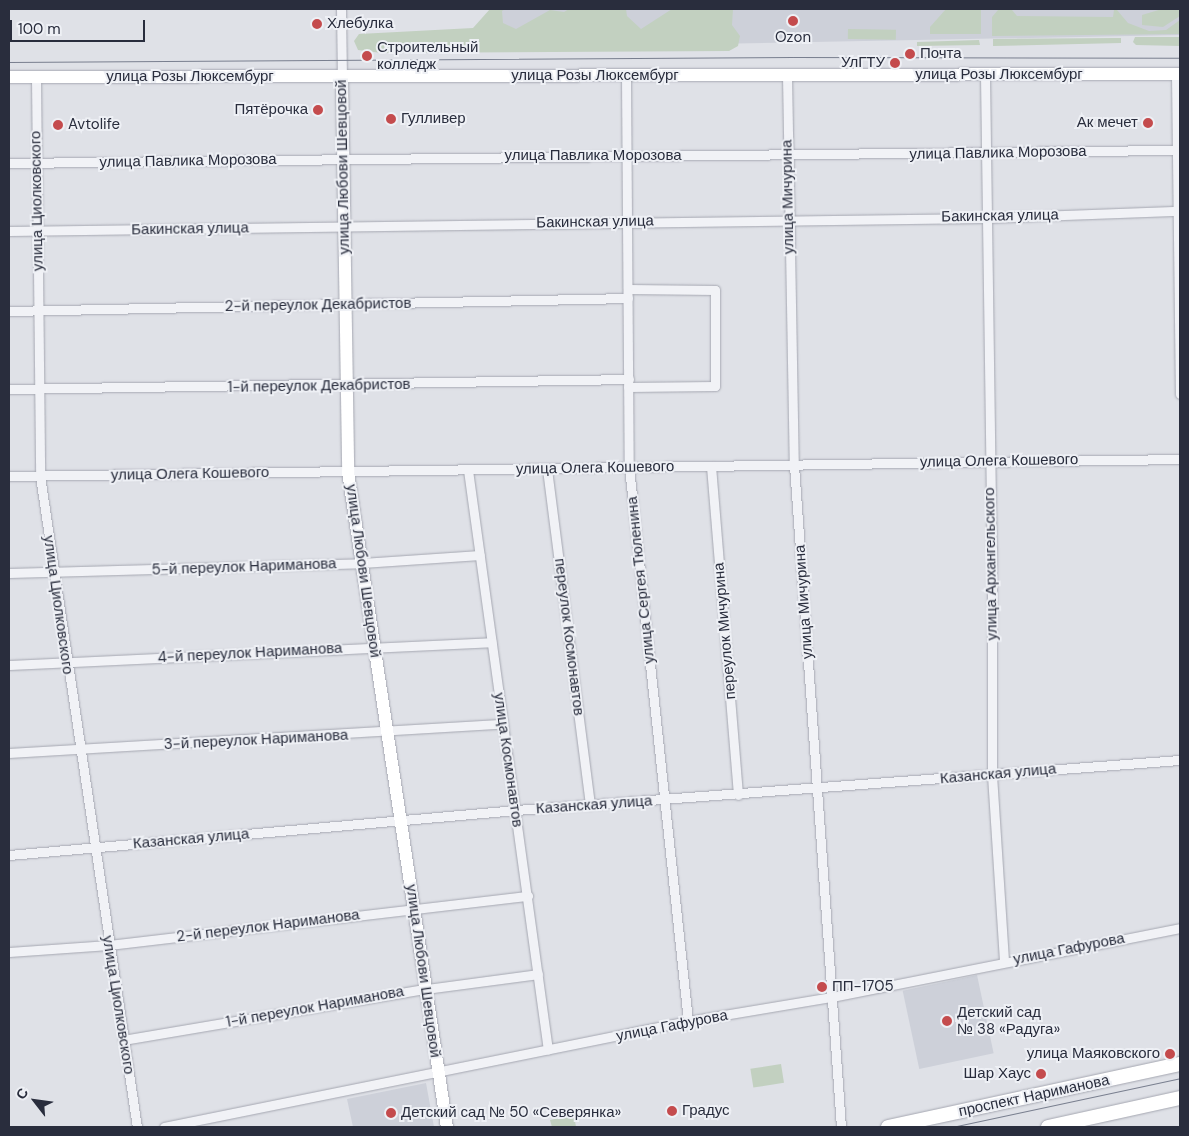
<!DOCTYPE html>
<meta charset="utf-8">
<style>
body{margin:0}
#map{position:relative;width:1189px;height:1136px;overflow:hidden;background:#dfe1e7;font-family:"DM Sans",sans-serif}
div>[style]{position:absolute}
.built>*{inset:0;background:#cdd0d9;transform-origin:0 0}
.green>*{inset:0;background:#c2d0c0;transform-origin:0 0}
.roads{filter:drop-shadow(0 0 1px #a5a7b1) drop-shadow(0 0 1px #a5a7b1)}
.street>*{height:9px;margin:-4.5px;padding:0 4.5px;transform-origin:4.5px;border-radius:4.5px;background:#f1f2f6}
.secondary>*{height:12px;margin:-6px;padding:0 6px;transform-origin:6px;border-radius:6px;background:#fff}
.primary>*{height:14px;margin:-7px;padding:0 7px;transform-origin:7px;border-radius:7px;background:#fff}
.tram>*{height:1px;margin:-0.5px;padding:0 0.5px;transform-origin:0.5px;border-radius:0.5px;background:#797f8f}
.dots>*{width:14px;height:14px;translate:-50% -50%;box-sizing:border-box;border:2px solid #eef0f5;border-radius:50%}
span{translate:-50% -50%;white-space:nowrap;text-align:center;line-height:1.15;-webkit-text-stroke:4px #eef0f5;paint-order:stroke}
.poi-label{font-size:15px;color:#292d3d}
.left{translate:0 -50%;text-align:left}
.right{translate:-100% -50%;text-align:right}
.street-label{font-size:15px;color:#292d3d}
.frame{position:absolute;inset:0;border:10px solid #292d3d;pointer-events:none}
.north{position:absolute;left:10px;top:1076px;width:50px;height:50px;-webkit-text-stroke:4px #eef0f5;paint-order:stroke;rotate:300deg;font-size:14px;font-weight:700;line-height:20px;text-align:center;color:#292d3d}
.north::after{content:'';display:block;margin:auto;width:18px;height:22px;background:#292d3d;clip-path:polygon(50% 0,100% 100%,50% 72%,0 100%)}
.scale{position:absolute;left:10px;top:20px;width:135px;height:22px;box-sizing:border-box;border:2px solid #292d3d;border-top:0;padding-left:6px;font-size:15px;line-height:18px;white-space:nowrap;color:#292d3d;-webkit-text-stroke:4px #eef0f5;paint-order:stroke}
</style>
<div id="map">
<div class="built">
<div style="clip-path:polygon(501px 9px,1180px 9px,1180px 35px,501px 48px)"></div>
<div style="left:977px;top:975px;width:80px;height:76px;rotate:78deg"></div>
<div style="clip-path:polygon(426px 1083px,434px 1127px,353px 1127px,347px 1099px)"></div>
</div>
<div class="green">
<div style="clip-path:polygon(490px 9px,505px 9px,502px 11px,503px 23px,516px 29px,550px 10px,564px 12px,569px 9px,626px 9px,627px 16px,641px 29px,672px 9px,733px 9px,732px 25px,740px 36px,738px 46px,729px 51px,382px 53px,358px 50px,354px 41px,359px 34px,473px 28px)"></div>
<div style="clip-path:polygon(946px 9px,981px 9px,981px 34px,930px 34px,930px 27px)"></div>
<div style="clip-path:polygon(1162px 9px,1180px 9px,1180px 16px,1163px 27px,1142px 25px,1142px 15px)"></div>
<div style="clip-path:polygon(998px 10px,1012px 10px,1017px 16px,1113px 17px,1114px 10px,1117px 10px,1128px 23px,1149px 31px,1166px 30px,1180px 20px,1180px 34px,992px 36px,992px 17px)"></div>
<div style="left:848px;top:29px;width:48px;height:10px;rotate:1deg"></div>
<div style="clip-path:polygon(1135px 37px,1180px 37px,1180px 46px,1136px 45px,1133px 42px)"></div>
<div style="clip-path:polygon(1115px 38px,1121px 38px,1121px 43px,993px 46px,993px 39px)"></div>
<div style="clip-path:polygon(979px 40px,980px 45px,917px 46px,917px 42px)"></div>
<div style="left:781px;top:1064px;width:19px;height:31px;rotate:81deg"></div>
<div style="clip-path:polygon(574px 1115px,576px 1127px,552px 1127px,550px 1120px)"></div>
</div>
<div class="roads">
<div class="street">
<div style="left:341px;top:9px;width:68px;rotate:89.2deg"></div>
<div style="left:1176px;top:74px;width:320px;rotate:89.3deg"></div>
<div style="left:787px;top:75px;width:390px;rotate:89deg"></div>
<div style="left:794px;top:465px;width:664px;rotate:85.94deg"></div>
<div style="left:985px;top:75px;width:473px;rotate:89.2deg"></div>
<div style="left:992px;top:548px;width:227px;rotate:90deg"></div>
<div style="left:992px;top:775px;width:187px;rotate:86.3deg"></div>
<div style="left:626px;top:76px;width:391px;rotate:89.6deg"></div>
<div style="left:629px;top:467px;width:557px;rotate:83.92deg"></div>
<div style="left:36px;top:77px;width:399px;rotate:89.4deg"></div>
<div style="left:40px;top:476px;width:658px;rotate:81.53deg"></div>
<div style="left:9px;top:163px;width:1167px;rotate:-0.64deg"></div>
<div style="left:9px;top:231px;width:976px;rotate:-0.76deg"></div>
<div style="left:985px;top:218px;width:195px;rotate:-2.1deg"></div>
<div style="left:628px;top:289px;width:87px;rotate:0.7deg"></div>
<div style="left:715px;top:290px;width:96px;rotate:90deg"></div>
<div style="left:715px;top:386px;width:87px;rotate:179.3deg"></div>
<div style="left:9px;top:311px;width:619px;rotate:-1.2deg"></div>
<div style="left:9px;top:389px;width:620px;rotate:-0.92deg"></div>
<div style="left:711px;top:466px;width:330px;rotate:85.3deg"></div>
<div style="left:547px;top:469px;width:339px;rotate:82.7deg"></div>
<div style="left:468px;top:470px;width:585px;rotate:82.15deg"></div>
<div style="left:9px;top:476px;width:1171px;rotate:-0.83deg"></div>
<div style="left:9px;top:573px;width:353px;rotate:-1.6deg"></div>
<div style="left:362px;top:563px;width:118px;rotate:-3.9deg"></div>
<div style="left:9px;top:665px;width:483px;rotate:-2.7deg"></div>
<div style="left:9px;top:753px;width:495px;rotate:-3.4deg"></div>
<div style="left:9px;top:855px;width:509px;rotate:-5.07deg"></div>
<div style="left:516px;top:810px;width:666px;rotate:-4.31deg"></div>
<div style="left:9px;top:952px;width:100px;rotate:-4deg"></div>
<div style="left:109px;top:945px;width:422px;rotate:-6.7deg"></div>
<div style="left:123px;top:1040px;width:307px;rotate:-9.6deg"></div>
<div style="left:426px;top:989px;width:113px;rotate:-7.6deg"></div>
<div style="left:164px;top:1127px;width:535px;rotate:-11.44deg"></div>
<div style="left:688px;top:1021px;width:146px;rotate:-9.5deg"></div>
<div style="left:832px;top:997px;width:355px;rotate:-11.2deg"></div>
</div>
<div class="secondary">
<div style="left:9px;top:77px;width:1171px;rotate:-0.15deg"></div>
<div style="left:342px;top:77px;width:395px;rotate:89.1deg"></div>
<div style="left:348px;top:472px;width:662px;rotate:81.41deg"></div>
</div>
<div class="primary">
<div style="left:888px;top:1127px;width:299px;rotate:-12.2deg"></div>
<div style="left:1048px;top:1127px;width:135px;rotate:-12.4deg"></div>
</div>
</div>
<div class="tram">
<div style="left:9px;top:62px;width:784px;rotate:-0.37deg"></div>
<div style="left:793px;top:57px;width:387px;rotate:0.1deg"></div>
<div style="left:952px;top:1127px;width:233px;rotate:-12.1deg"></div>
</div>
<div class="dots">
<div style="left:793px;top:21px;background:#c44b4d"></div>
<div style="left:317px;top:24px;background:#c44b4d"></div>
<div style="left:910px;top:54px;background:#c44b4d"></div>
<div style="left:367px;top:56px;background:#c44b4d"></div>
<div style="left:895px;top:63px;background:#c44b4d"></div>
<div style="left:318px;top:110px;background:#c44b4d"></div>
<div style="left:391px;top:119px;background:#c44b4d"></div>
<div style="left:1148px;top:123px;background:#c44b4d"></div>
<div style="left:58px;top:125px;background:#c44b4d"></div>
<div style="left:822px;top:987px;background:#c44b4d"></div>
<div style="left:947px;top:1021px;background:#c44b4d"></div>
<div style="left:1170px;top:1054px;background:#c44b4d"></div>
<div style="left:1041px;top:1074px;background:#c44b4d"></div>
<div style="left:672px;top:1111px;background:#c44b4d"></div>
<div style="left:391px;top:1113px;background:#c44b4d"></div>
</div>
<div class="poi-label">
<span class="left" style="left:327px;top:24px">Хлебулка</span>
<span style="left:793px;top:38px">Ozon</span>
<span class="left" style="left:377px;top:56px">Строительный<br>колледж</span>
<span class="left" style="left:920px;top:54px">Почта</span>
<span class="right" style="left:885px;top:63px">УлГТУ</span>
<span class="right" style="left:308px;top:110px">Пятёрочка</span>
<span class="left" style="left:401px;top:119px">Гулливер</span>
<span class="right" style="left:1138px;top:123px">Ак мечет</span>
<span class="left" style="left:68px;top:125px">Avtolife</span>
<span class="left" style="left:832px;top:987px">ПП-1705</span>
<span class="left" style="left:957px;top:1021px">Детский сад<br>№ 38 «Радуга»</span>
<span class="right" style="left:1160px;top:1054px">улица Маяковского</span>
<span class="right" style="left:1031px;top:1074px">Шар Хаус</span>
<span class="left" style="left:682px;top:1111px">Градус</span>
<span class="left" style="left:401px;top:1113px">Детский сад № 50 «Северянка»</span>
</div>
<div class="street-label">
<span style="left:999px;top:75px">улица Розы Люксембург</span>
<span style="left:595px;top:76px">улица Розы Люксембург</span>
<span style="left:190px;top:77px">улица Розы Люксембург</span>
<span style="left:998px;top:153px;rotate:-1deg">улица Павлика Морозова</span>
<span style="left:593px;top:156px">улица Павлика Морозова</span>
<span style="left:188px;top:161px;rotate:-1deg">улица Павлика Морозова</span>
<span style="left:343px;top:167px;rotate:-91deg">улица Любови Шевцовой</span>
<span style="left:788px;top:197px;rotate:-91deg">улица Мичурина</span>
<span style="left:37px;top:201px;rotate:-91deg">улица Циолковского</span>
<span style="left:1000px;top:216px;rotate:-1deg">Бакинская улица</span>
<span style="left:595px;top:222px;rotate:-1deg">Бакинская улица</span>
<span style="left:190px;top:229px;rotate:-1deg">Бакинская улица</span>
<span style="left:318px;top:305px;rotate:-1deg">2-й переулок Декабристов</span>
<span style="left:319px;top:386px;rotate:-1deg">1-й переулок Декабристов</span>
<span style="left:999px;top:461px;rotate:-1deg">улица Олега Кошевого</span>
<span style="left:595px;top:468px;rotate:-1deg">улица Олега Кошевого</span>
<span style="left:190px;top:474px;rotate:-1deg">улица Олега Кошевого</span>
<span style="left:991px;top:564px;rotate:-91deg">улица Архангельского</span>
<span style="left:244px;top:567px;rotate:-2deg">5-й переулок Нариманова</span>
<span style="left:363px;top:571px;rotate:82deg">улица Любови Шевцовой</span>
<span style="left:641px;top:580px;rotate:-96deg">улица Сергея Тюленина</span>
<span style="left:804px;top:602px;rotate:-94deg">улица Мичурина</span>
<span style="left:58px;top:605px;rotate:82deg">улица Циолковского</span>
<span style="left:725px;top:631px;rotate:-95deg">переулок Мичурина</span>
<span style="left:569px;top:637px;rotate:83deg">переулок Космонавтов</span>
<span style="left:250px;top:653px;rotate:-3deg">4-й переулок Нариманова</span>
<span style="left:256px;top:740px;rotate:-3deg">3-й переулок Нариманова</span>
<span style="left:508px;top:760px;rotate:82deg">улица Космонавтов</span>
<span style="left:998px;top:774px;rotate:-5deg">Казанская улица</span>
<span style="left:594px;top:805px;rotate:-4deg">Казанская улица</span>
<span style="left:191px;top:839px;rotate:-5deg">Казанская улица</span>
<span style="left:268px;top:926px;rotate:-7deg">2-й переулок Нариманова</span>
<span style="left:1069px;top:949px;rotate:-11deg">улица Гафурова</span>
<span style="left:423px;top:971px;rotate:82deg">улица Любови Шевцовой</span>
<span style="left:118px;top:1005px;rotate:81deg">улица Циолковского</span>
<span style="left:315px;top:1007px;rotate:-10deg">1-й переулок Нариманова</span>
<span style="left:672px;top:1026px;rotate:-11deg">улица Гафурова</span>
<span style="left:1034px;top:1096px;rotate:-12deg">проспект Нариманова</span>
</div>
<div class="frame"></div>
<div class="north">С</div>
<div class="scale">100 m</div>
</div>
